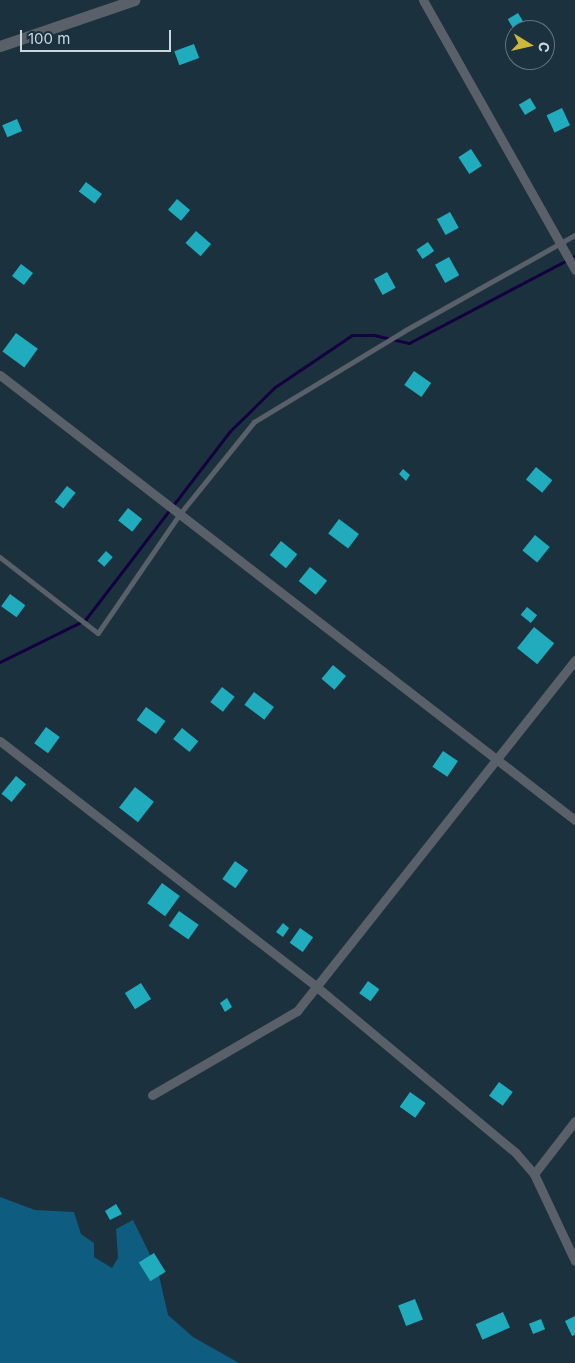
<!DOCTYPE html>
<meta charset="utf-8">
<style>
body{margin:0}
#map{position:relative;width:575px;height:1363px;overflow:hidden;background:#1b323e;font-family:Inter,sans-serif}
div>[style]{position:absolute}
.forest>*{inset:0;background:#0e5c7f}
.stream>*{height:3px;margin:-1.5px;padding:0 1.5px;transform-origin:1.5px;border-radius:1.5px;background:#15003f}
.building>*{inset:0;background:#20acbd;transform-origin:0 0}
.service>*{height:4.5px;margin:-2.25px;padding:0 2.25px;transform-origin:2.25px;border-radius:2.25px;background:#5a6069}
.minor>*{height:9px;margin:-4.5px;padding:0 4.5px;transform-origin:4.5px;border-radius:4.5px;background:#5a6069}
.tertiary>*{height:11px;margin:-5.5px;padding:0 5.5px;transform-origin:5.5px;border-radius:5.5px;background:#5a6069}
span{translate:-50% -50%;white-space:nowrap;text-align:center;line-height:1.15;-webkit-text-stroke:5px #1b323e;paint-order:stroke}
.north{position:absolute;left:505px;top:20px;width:50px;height:50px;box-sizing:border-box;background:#1b323e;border:1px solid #61747f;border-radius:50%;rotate:99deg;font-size:14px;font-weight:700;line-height:20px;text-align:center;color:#cad8e0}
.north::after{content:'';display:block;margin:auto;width:18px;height:22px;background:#ceb837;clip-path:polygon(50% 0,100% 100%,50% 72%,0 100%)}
.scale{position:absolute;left:20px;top:30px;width:151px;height:22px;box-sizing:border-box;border:2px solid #cad8e0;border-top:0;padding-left:6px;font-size:15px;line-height:18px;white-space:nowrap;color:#cad8e0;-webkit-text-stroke:4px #1b323e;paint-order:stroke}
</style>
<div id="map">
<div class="forest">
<div style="clip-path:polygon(0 1197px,35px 1210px,74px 1212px,81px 1234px,94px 1243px,94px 1257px,112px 1268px,118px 1258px,116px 1229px,133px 1220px,158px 1271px,168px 1315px,193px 1337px,239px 1363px,0 1363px)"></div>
</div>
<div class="stream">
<div style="left:0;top:662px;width:95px;rotate:-26.3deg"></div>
<div style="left:85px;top:620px;width:238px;rotate:-52.5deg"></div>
<div style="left:230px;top:431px;width:63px;rotate:-44.4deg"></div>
<div style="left:275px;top:387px;width:93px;rotate:-34deg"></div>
<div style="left:352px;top:335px;width:22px"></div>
<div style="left:374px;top:335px;width:36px;rotate:13deg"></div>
<div style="left:409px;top:343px;width:187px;rotate:-27.7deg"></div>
</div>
<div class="building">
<div style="left:518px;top:13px;width:12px;height:12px;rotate:59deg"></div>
<div style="left:194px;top:44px;width:15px;height:21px;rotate:70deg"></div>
<div style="left:530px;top:98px;width:12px;height:13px;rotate:59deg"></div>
<div style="left:562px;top:108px;width:19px;height:17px;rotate:65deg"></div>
<div style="left:17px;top:119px;width:13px;height:16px;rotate:67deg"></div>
<div style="left:471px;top:149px;width:20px;height:15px;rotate:57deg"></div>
<div style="left:86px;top:182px;width:20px;height:12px;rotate:37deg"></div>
<div style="left:177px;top:199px;width:17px;height:14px;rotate:40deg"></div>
<div style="left:450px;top:212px;width:18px;height:15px;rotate:61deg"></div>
<div style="left:196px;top:231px;width:20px;height:16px;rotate:41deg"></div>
<div style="left:428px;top:242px;width:11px;height:14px;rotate:56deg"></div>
<div style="left:449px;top:257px;width:21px;height:16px;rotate:61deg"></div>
<div style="left:21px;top:264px;width:15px;height:15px;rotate:37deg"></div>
<div style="left:387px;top:272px;width:18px;height:15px;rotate:61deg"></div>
<div style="left:16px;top:333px;width:27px;height:23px;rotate:36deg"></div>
<div style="left:414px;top:371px;width:21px;height:17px;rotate:35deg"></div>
<div style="left:536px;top:467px;width:21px;height:16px;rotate:39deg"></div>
<div style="clip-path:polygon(403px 469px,410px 475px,406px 481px,399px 474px)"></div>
<div style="left:67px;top:486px;width:11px;height:20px;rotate:38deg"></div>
<div style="left:128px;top:508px;width:18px;height:16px;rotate:38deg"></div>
<div style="left:339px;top:519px;width:25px;height:18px;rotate:37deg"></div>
<div style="left:535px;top:535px;width:19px;height:20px;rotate:39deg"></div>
<div style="left:281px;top:541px;width:21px;height:18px;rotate:39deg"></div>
<div style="left:106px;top:551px;width:9px;height:13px;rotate:41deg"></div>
<div style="left:310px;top:567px;width:22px;height:18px;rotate:39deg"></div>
<div style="left:10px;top:594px;width:19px;height:15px;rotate:36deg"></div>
<div style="left:527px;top:607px;width:13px;height:10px;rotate:39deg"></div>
<div style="left:534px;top:627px;width:26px;height:27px;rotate:39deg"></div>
<div style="left:333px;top:665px;width:17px;height:18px;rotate:40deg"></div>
<div style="left:222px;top:687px;width:16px;height:19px;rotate:38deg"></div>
<div style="left:254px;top:692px;width:25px;height:16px;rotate:37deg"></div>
<div style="left:146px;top:707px;width:24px;height:16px;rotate:36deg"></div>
<div style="left:46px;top:727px;width:17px;height:20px;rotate:36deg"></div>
<div style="left:182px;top:728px;width:21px;height:14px;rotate:39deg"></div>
<div style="left:443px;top:751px;width:18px;height:19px;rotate:34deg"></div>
<div style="left:16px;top:776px;width:13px;height:23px;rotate:39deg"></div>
<div style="left:135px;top:787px;width:24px;height:26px;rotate:38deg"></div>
<div style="left:235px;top:861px;width:16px;height:22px;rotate:35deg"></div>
<div style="left:162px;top:883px;width:22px;height:25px;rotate:36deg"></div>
<div style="left:179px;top:911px;width:24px;height:18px;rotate:35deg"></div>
<div style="clip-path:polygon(283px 923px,289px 928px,283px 937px,276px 932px)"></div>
<div style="left:300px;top:928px;width:16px;height:18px;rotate:35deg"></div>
<div style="left:368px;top:981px;width:14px;height:15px;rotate:36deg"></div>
<div style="left:141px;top:983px;width:19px;height:19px;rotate:58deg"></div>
<div style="clip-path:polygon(227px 998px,232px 1007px,225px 1012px,220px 1003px)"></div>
<div style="left:499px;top:1082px;width:17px;height:17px;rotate:36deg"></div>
<div style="left:410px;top:1092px;width:19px;height:18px;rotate:35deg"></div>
<div style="clip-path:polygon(116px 1204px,122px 1214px,110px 1220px,105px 1211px)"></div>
<div style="left:154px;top:1253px;width:22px;height:18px;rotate:58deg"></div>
<div style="left:415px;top:1299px;width:22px;height:18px;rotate:69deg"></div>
<div style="left:503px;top:1312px;width:17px;height:30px;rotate:66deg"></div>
<div style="clip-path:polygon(575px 1316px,575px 1335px,572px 1336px,565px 1321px)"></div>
<div style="left:541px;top:1319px;width:11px;height:13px;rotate:68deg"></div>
</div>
<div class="service">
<div style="left:0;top:557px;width:124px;rotate:37.8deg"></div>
<div style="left:98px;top:633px;width:143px;rotate:-55.5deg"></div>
<div style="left:179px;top:515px;width:119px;rotate:-51.1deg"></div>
<div style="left:254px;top:422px;width:175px;rotate:-31.2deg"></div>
<div style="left:404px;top:331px;width:196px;rotate:-29.3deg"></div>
</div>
<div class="minor">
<div style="left:423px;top:0;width:310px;rotate:60.6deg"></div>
<div style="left:0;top:375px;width:727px;rotate:37.74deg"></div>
<div style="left:0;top:741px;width:403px;rotate:37.8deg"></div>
<div style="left:318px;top:988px;width:256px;rotate:39.8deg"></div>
<div style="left:515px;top:1152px;width:29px;rotate:49deg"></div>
<div style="left:534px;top:1174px;width:96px;rotate:64.8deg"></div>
<div style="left:152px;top:1095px;width:168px;rotate:-30.1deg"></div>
<div style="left:297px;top:1011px;width:448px;rotate:-51.6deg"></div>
<div style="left:534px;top:1174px;width:67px;rotate:-52.3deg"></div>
</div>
<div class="tertiary">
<div style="left:0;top:46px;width:142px;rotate:-18.9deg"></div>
</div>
<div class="north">С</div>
<div class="scale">100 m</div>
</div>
